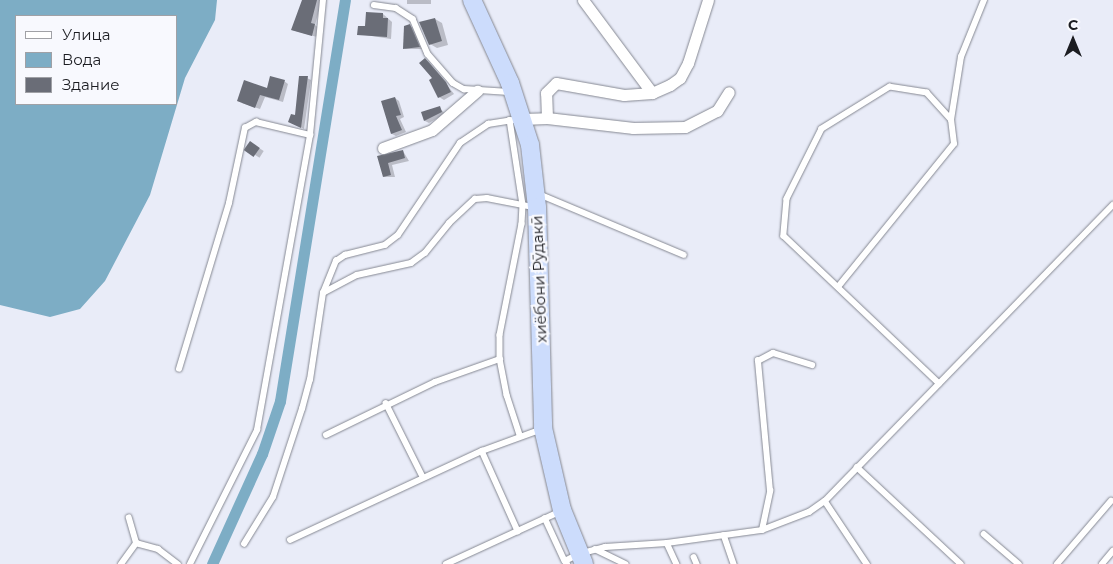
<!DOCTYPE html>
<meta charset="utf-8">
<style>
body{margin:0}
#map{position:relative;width:1113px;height:564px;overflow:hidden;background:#e9ecf8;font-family:Montserrat,sans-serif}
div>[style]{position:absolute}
.water>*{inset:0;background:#7dadc5}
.shadow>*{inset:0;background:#0003;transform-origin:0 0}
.canal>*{height:11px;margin:-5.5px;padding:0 5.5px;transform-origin:5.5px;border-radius:5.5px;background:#7dadc5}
.building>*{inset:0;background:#6a6d77;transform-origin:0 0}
.roads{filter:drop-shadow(0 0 1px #858892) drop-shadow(0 0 1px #858892)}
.service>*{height:5.5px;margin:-2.75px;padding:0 2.75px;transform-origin:2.75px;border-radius:2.75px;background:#fff}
.minor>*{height:11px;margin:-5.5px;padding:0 5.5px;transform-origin:5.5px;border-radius:5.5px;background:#fff}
.trunk>*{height:18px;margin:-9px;padding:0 9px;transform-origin:9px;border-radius:9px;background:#ccdcfc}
span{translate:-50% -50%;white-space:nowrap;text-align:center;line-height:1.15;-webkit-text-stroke:4.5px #f8f9fe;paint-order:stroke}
.street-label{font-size:15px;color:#1c1d22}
.legend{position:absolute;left:15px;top:15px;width:162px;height:90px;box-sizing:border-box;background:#f8f9fe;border:1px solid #a0a1a6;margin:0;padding:6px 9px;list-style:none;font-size:15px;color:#1c1d22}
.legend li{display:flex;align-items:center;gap:10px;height:25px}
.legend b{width:25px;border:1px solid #a0a1a6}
.north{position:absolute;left:1048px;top:15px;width:50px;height:50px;-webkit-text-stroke:4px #f8f9fe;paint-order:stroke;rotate:0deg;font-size:14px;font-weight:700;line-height:20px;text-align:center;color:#1c1d22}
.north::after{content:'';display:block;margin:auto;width:18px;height:22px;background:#1c1d22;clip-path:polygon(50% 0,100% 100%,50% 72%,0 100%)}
</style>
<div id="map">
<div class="water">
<div style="clip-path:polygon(evenodd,0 0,217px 0,215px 20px,185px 78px,150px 195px,105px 281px,80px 309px,50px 317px,0 305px,0 0,16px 16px,176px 16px,176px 104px,16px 104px,16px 16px)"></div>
</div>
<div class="shadow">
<div style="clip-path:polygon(303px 0,322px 0,315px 25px,319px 28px,317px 37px,292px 30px)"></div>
<div style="left:407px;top:0;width:24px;height:4px"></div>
<div style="clip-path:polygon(383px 14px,392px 22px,391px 39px,359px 34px)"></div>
<div style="clip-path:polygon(435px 19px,442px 23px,448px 45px,437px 48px,430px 44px)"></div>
<div style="clip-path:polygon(410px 26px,414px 28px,423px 49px,405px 49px)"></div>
<div style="clip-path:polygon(425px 59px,429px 62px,454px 94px,444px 100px,439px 97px)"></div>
<div style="clip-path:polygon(307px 78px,311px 80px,304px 129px,290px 121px,297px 117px)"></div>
<div style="clip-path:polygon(284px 81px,288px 84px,283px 102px,265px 97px,260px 109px,242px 103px)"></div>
<div style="clip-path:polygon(395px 98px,399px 101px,404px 117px,400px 119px,406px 132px,396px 136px,392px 134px,383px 102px)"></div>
<div style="clip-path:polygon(439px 107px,445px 114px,429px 123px,425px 121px,422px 113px)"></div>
<div style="left:251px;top:143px;width:15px;height:8px;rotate:32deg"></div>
<div style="clip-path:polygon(403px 151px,409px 161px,392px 165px,395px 177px,384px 177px,379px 157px)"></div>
</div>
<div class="canal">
<div style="left:212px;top:564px;width:121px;rotate:-65.6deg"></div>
<div style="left:262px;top:454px;width:56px;rotate:-71.2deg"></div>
<div style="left:280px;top:401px;width:406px;rotate:-80.8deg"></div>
</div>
<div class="building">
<div style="clip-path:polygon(302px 0,317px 0,311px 23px,315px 24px,312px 36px,291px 30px)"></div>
<div style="clip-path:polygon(366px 12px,383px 13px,383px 18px,388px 18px,387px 37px,357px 35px,358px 26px,365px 26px)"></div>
<div style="clip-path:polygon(435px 18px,442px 41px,429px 45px,419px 22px)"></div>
<div style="clip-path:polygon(410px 24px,420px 47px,403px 49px,404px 26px)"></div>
<div style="clip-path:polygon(425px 58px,446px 82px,451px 92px,438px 98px,429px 80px,432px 78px,419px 63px)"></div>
<div style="clip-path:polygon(270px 76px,285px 80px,279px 100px,260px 95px,255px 108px,237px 101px,244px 80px,267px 88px)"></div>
<div style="clip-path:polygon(299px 76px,308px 76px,301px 128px,288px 122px,291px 114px,295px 115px)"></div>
<div style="clip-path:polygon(395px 97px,401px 115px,396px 116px,402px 130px,391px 134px,381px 101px)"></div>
<div style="clip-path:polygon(440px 106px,442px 112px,424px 121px,421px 112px)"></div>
<div style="left:250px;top:141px;width:12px;height:11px;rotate:35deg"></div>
<div style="clip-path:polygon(403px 150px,405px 158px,388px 163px,391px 175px,383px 177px,377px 156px)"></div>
</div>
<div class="roads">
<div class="service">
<div style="left:374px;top:5px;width:22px;rotate:8deg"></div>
<div style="left:396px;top:8px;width:20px;rotate:33deg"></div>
<div style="left:413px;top:19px;width:38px;rotate:67deg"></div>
<div style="left:428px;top:54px;width:38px;rotate:49deg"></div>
<div style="left:453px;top:83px;width:13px;rotate:29deg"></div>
<div style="left:464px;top:89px;width:45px;rotate:3.8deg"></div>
<div style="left:510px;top:120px;width:86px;rotate:81.3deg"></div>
<div style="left:523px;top:205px;width:19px;rotate:93deg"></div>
<div style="left:522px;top:224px;width:113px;rotate:101.2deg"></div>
<div style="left:500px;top:335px;width:24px;rotate:90deg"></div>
<div style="left:500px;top:359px;width:37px;rotate:79deg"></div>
<div style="left:507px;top:395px;width:42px;rotate:72deg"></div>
<div style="left:951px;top:120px;width:64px;rotate:-81deg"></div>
<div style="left:961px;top:57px;width:61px;rotate:-68deg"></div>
<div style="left:539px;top:194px;width:157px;rotate:22.8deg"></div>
<div style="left:838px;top:287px;width:184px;rotate:-51deg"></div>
<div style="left:954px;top:144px;width:24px;rotate:-97deg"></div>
<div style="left:951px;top:120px;width:36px;rotate:-132deg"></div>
<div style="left:927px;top:93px;width:37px;rotate:-171deg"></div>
<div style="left:890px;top:87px;width:80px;rotate:148.3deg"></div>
<div style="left:822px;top:129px;width:78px;rotate:116.6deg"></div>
<div style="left:787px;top:199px;width:37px;rotate:95deg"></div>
<div style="left:784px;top:236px;width:214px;rotate:43.5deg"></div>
<div style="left:323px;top:293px;width:35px;rotate:-68deg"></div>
<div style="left:336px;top:261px;width:11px;rotate:-34deg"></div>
<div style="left:345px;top:255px;width:41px;rotate:-14deg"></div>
<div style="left:385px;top:245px;width:16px;rotate:-38deg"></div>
<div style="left:398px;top:235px;width:111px;rotate:-56deg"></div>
<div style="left:460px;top:143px;width:34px;rotate:-34deg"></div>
<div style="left:488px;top:124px;width:25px;rotate:-9deg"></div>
<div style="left:179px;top:369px;width:173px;rotate:-73.2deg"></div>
<div style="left:229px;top:203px;width:77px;rotate:-78deg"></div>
<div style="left:245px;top:128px;width:13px;rotate:-29deg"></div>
<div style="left:256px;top:122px;width:56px;rotate:13.5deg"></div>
<div style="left:386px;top:403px;width:83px;rotate:63.4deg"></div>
<div style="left:326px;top:435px;width:121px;rotate:-25.9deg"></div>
<div style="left:435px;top:382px;width:69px;rotate:-19.5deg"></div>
<div style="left:482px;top:451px;width:88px;rotate:65.8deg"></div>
<div style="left:857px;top:467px;width:142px;rotate:43deg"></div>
<div style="left:825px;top:501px;width:76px;rotate:56.3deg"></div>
<div style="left:545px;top:518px;width:47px;rotate:65.1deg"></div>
<div style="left:762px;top:530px;width:40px;rotate:-78deg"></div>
<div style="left:770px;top:491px;width:131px;rotate:-95.3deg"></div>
<div style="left:758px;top:361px;width:17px;rotate:-28deg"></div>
<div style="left:773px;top:353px;width:41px;rotate:17.1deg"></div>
<div style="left:984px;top:534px;width:46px;rotate:40.6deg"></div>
<div style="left:724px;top:535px;width:31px;rotate:71deg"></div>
<div style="left:290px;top:540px;width:212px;rotate:-24.9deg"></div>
<div style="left:482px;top:451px;width:64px;rotate:-20.1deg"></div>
<div style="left:136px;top:543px;width:23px;rotate:15deg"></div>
<div style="left:158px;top:549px;width:25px;rotate:37deg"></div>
<div style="left:667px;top:543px;width:23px;rotate:65deg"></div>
<div style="left:244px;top:544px;width:55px;rotate:-58.3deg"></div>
<div style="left:273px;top:497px;width:93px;rotate:-71.8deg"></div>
<div style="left:302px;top:409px;width:30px;rotate:-75deg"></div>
<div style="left:310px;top:380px;width:88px;rotate:-81.5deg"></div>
<div style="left:323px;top:293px;width:38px;rotate:-28deg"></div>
<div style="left:357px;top:275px;width:55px;rotate:-12.5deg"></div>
<div style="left:411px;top:263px;width:17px;rotate:-36deg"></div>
<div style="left:425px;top:253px;width:38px;rotate:-51deg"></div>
<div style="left:449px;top:223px;width:35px;rotate:-43deg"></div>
<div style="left:475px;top:199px;width:12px;rotate:-5deg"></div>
<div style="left:487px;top:198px;width:47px;rotate:11.1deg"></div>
<div style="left:595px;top:549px;width:34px;rotate:26deg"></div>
<div style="left:694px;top:557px;width:8px;rotate:67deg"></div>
<div style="left:121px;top:564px;width:26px;rotate:-54deg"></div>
<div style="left:136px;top:543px;width:26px;rotate:-106deg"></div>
<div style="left:190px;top:564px;width:150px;rotate:-63.4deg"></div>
<div style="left:257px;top:430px;width:300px;rotate:-79.8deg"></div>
<div style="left:310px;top:135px;width:136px;rotate:-84.5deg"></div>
<div style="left:446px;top:564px;width:127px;rotate:-24.7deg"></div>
<div style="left:567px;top:564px;width:4px;rotate:-124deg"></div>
<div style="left:565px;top:561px;width:16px;rotate:-27deg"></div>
<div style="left:579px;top:554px;width:27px;rotate:-15deg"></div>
<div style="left:605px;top:547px;width:62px;rotate:-3.7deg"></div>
<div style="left:667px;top:543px;width:96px;rotate:-7.8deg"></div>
<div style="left:762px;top:530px;width:50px;rotate:-21deg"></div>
<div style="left:809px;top:512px;width:19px;rotate:-35deg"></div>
<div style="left:825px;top:501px;width:413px;rotate:-45.8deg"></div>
<div style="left:1057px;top:564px;width:83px;rotate:-49.4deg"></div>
<div style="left:1102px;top:564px;width:17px;rotate:-50deg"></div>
</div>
<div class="minor">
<div style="left:583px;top:0;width:116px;rotate:53.4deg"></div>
<div style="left:547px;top:118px;width:25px;rotate:-92deg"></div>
<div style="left:546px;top:93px;width:14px;rotate:-45deg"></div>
<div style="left:556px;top:83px;width:69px;rotate:10deg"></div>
<div style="left:624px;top:95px;width:28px;rotate:-4deg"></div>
<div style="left:652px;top:93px;width:20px;rotate:-24deg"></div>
<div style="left:670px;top:85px;width:12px;rotate:-35deg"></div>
<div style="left:680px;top:78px;width:17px;rotate:-62deg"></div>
<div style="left:688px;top:63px;width:66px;rotate:-72.4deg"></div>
<div style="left:522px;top:119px;width:25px;rotate:-2deg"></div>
<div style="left:547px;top:118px;width:87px;rotate:6.6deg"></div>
<div style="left:633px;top:128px;width:52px;rotate:-1.1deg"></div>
<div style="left:685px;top:127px;width:36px;rotate:-27deg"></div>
<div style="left:717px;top:111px;width:22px;rotate:-58deg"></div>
<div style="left:383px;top:148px;width:52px;rotate:-20.2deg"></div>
<div style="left:432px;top:130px;width:60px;rotate:-40.9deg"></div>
</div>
<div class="trunk">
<div style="left:472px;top:0;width:91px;rotate:65.4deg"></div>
<div style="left:510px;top:83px;width:65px;rotate:72.1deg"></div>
<div style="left:530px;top:145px;width:62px;rotate:83.6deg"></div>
<div style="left:537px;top:207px;width:221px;rotate:88.4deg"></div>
<div style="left:543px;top:428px;width:84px;rotate:77deg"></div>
<div style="left:562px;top:510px;width:58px;rotate:67.8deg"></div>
</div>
</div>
<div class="street-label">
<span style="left:539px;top:279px;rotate:-92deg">хиёбони Рӯдакӣ</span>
</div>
<ul class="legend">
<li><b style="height:6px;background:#fff"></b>Улица</li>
<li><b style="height:14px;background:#7dadc5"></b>Вода</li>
<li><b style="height:14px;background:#6a6d77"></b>Здание</li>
</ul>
<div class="north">С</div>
</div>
